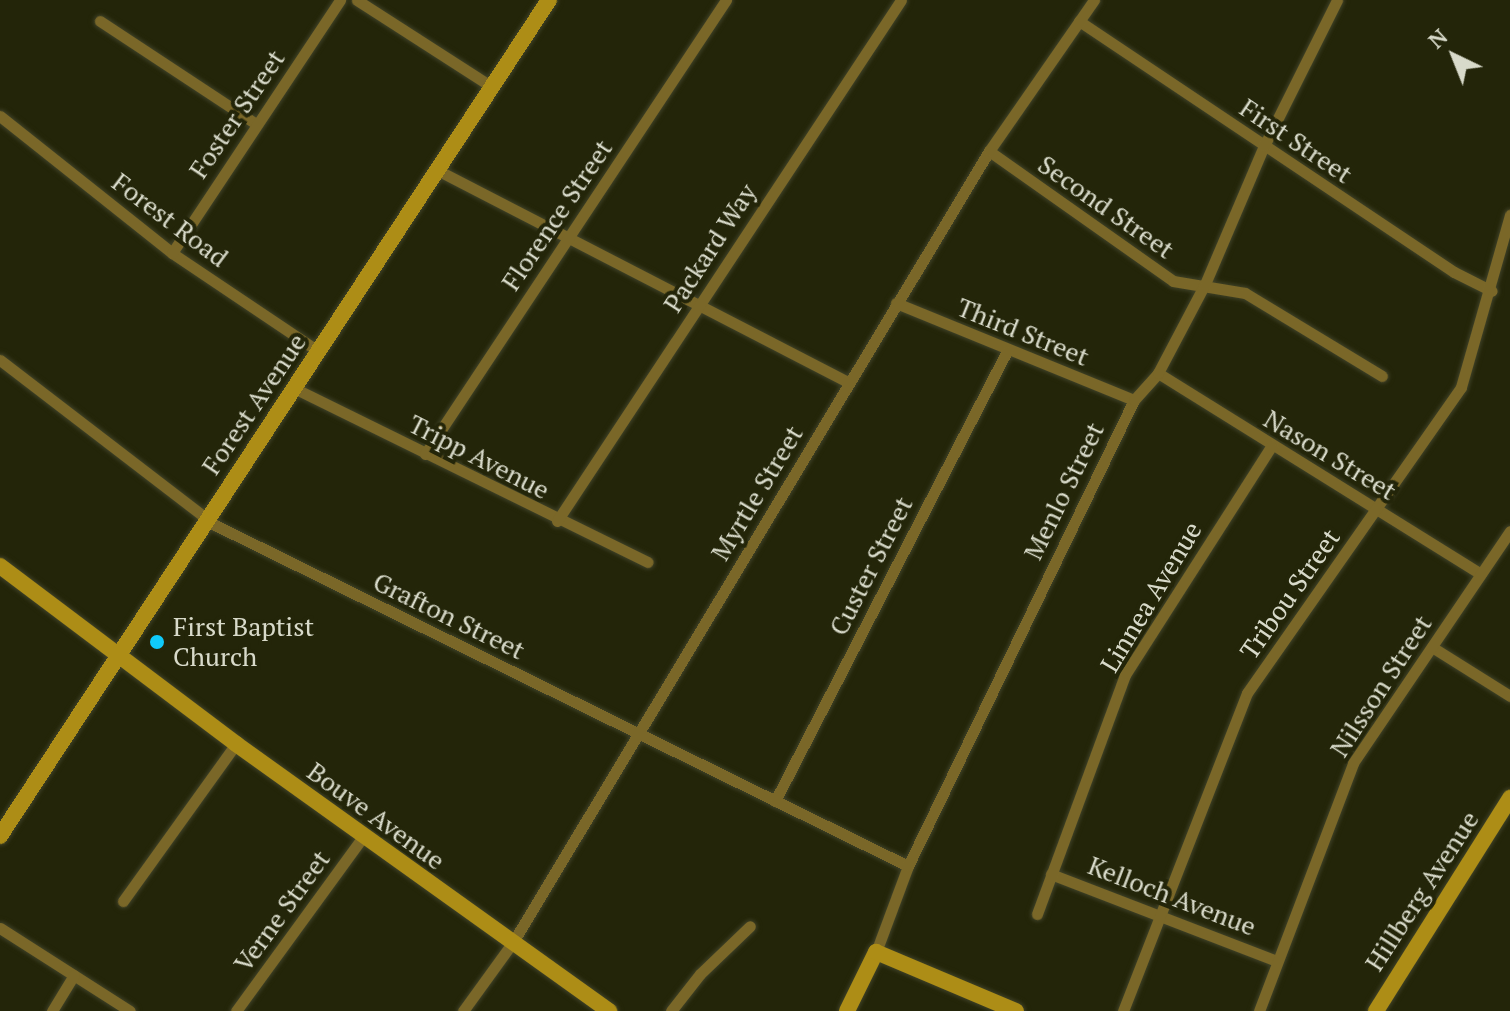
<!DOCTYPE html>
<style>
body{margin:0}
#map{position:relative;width:1510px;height:1011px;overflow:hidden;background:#232509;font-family:"PT Serif",serif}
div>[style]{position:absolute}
.roads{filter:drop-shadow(0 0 2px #404228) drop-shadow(0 0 2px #404228)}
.street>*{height:11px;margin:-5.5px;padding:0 5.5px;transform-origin:5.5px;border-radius:5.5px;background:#7a6728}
.secondary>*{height:16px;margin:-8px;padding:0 8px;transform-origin:8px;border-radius:8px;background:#ad8d16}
.dots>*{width:22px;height:22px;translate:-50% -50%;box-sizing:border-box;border:4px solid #232509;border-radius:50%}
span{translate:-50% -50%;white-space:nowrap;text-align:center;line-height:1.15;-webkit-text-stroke:8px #232509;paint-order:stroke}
.street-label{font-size:26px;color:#d8daca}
.poi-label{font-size:26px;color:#d8daca}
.left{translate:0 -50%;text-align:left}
.north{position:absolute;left:1414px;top:16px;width:80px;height:80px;-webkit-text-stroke:6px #232509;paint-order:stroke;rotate:317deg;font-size:22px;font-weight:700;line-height:32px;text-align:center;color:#d8daca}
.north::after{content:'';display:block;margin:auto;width:28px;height:36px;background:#d8daca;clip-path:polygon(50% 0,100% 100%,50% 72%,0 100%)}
</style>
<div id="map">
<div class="roads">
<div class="street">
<div style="left:357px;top:0;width:161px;rotate:32.8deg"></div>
<div style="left:100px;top:21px;width:187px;rotate:33.4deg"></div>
<div style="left:1079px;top:21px;width:451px;rotate:33.8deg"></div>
<div style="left:1454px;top:272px;width:42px;rotate:26.6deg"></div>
<div style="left:0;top:116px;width:220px;rotate:38.5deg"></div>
<div style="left:172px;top:253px;width:176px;rotate:33.9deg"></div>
<div style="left:989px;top:151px;width:225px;rotate:35.2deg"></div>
<div style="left:1173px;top:281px;width:73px;rotate:9.5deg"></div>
<div style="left:1245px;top:293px;width:160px;rotate:31.2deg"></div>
<div style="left:437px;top:170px;width:462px;rotate:27.3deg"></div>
<div style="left:172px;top:253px;width:304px;rotate:-56.4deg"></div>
<div style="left:896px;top:303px;width:257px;rotate:22.2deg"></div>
<div style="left:0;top:360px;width:271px;rotate:37.5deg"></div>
<div style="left:215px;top:525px;width:772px;rotate:26.2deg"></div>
<div style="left:1158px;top:373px;width:380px;rotate:31.9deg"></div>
<div style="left:294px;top:388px;width:394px;rotate:26.2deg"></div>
<div style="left:425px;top:454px;width:545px;rotate:-56.46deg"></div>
<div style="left:557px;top:521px;width:624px;rotate:-56.56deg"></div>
<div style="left:1432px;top:647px;width:92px;rotate:32.1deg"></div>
<div style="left:775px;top:801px;width:506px;rotate:-62.73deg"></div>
<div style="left:1051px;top:874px;width:241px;rotate:21.1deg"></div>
<div style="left:123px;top:901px;width:193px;rotate:-54.3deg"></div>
<div style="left:1037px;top:914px;width:255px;rotate:-69.8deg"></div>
<div style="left:1125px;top:675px;width:271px;rotate:-57.4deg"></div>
<div style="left:0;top:928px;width:154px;rotate:32.6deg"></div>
<div style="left:876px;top:952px;width:92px;rotate:-69.6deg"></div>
<div style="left:908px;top:866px;width:518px;rotate:-64.13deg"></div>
<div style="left:1134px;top:400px;width:36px;rotate:-48deg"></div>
<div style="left:1158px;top:373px;width:101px;rotate:-62.2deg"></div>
<div style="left:1205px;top:284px;width:150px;rotate:-66.9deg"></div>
<div style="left:1264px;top:146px;width:163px;rotate:-63.4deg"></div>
<div style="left:52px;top:1011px;width:42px;rotate:-58.6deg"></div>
<div style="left:236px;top:1011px;width:215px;rotate:-53.9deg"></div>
<div style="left:463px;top:1011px;width:85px;rotate:-54.1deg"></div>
<div style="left:513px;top:942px;width:923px;rotate:-58.96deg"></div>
<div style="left:989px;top:151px;width:184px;rotate:-55.2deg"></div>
<div style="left:671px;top:1011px;width:47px;rotate:-51.9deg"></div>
<div style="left:700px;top:974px;width:69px;rotate:-43.8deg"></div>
<div style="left:1123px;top:1011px;width:341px;rotate:-68.7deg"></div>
<div style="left:1247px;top:693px;width:373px;rotate:-55deg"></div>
<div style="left:1461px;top:387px;width:179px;rotate:-74.1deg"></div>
<div style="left:1259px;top:1011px;width:265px;rotate:-69.2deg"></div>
<div style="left:1353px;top:763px;width:280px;rotate:-55.9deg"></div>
</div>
<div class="secondary">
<div style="left:0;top:566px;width:296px;rotate:37deg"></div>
<div style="left:236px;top:744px;width:459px;rotate:35.6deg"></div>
<div style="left:0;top:836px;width:1000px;rotate:-56.71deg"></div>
<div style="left:847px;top:1011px;width:66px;rotate:-63.8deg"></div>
<div style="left:876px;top:952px;width:152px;rotate:22.9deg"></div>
<div style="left:1376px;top:1011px;width:252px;rotate:-57.8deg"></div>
</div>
</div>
<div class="dots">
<div style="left:157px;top:642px;background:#10cafa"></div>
</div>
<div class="street-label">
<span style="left:237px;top:114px;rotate:-56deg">Foster Street</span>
<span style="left:1296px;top:141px;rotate:34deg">First Street</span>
<span style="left:1106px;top:207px;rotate:35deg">Second Street</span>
<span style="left:557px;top:215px;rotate:-56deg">Florence Street</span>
<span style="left:170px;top:220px;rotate:37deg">Forest Road</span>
<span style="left:710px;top:248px;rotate:-57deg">Packard Way</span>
<span style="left:1023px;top:332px;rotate:22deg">Third Street</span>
<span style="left:254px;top:404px;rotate:-56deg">Forest Avenue</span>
<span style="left:1330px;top:455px;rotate:31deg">Nason Street</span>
<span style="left:479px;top:457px;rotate:27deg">Tripp Avenue</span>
<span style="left:1064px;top:491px;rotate:-64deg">Menlo Street</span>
<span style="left:757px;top:493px;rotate:-59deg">Myrtle Street</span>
<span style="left:871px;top:566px;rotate:-63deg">Custer Street</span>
<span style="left:1290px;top:594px;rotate:-55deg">Tribou Street</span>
<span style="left:1151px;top:597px;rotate:-59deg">Linnea Avenue</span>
<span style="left:449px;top:616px;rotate:26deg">Grafton Street</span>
<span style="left:1381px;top:686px;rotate:-57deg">Nilsson Street</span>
<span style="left:376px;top:816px;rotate:36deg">Bouve Avenue</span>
<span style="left:1422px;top:891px;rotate:-57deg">Hillberg Avenue</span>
<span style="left:1172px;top:896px;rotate:21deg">Kelloch Avenue</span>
<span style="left:282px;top:911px;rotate:-54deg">Verne Street</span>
</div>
<div class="poi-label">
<span class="left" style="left:173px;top:642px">First Baptist<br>Church</span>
</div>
<div class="north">N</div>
</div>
